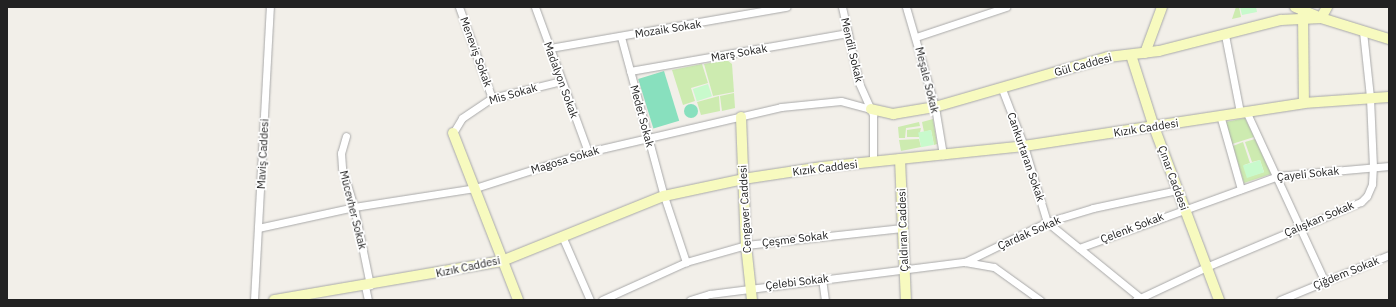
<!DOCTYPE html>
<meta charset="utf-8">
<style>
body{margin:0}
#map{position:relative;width:1396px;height:307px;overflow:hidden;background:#f2efe9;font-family:"IBM Plex Sans",sans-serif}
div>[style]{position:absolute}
.grass>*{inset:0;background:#cdebb0}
.park>*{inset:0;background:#c8facc;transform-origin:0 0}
.pitch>*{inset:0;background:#88e0be;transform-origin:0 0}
.round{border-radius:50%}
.roads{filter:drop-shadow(0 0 1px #a9a9a9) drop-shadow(0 0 1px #a9a9a9)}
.street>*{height:7px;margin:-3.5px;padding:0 3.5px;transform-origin:3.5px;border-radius:3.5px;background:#fff}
.secondary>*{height:10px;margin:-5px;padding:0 5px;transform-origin:5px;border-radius:5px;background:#f7fabf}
span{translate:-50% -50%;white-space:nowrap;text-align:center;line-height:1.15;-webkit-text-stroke:3.5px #fff;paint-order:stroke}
.street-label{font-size:11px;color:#222}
.frame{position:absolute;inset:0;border:8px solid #222;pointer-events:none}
</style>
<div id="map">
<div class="grass">
<div style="clip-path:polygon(1236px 7px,1239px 7px,1241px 17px,1232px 19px)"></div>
<div style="clip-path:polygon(727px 60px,732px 64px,734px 92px,713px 96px,704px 64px)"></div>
<div style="clip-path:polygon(702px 64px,708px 83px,691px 88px,695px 101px,683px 105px,672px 70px)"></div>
<div style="clip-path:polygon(734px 93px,735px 108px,722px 111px,720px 96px)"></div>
<div style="clip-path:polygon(719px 96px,720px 111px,701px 115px,697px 102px)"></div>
<div style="clip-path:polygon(1245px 118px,1254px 137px,1232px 144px,1226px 122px)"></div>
<div style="clip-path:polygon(933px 119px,937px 144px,934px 145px,931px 130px,924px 132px,922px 122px)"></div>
<div style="clip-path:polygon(919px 122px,920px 126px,906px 128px,905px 138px,899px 138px,898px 127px)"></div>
<div style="clip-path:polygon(921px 128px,919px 137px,907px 137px,907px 130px)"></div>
<div style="clip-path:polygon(919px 139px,921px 147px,901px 151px,899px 140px)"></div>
<div style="clip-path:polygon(1255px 139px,1271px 174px,1244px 183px,1233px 146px,1243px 142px,1250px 163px,1244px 165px,1248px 177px,1264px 172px,1260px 160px,1252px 162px,1245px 142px)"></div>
</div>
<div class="park">
<div style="clip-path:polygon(1240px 7px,1256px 7px,1257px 12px,1242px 15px)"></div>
<div style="left:708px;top:84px;width:13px;height:16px;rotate:72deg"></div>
<div style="left:931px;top:130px;width:15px;height:13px;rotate:79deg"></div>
<div style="left:1260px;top:160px;width:13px;height:18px;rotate:72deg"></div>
</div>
<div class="pitch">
<div style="left:664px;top:71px;width:52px;height:27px;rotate:73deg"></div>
<div class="round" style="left:684px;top:104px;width:14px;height:14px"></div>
</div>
<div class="roads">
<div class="street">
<div style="left:459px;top:7px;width:97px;rotate:70.1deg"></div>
<div style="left:535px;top:7px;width:154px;rotate:69.9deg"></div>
<div style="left:842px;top:7px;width:78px;rotate:77.4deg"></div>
<div style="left:859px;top:83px;width:35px;rotate:66deg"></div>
<div style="left:873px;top:115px;width:47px;rotate:90deg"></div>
<div style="left:906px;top:7px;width:104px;rotate:73.8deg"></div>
<div style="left:935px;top:107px;width:49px;rotate:80.5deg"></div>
<div style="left:1225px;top:35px;width:78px;rotate:79deg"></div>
<div style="left:621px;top:37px;width:165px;rotate:74.9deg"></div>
<div style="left:664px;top:196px;width:70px;rotate:71.6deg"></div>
<div style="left:916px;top:37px;width:95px;rotate:-18.4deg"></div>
<div style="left:550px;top:48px;width:240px;rotate:-9.9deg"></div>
<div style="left:630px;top:71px;width:221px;rotate:-9.9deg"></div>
<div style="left:1002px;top:89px;width:61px;rotate:68.9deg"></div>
<div style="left:1024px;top:146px;width:79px;rotate:73.2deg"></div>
<div style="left:1047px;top:222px;width:124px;rotate:39.1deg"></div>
<div style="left:1246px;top:111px;width:188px;rotate:65.2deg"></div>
<div style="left:1220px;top:115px;width:77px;rotate:74.2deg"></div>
<div style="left:453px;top:133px;width:17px;rotate:-59deg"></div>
<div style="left:462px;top:118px;width:36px;rotate:-34deg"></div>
<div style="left:492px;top:98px;width:72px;rotate:-13.7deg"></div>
<div style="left:346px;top:136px;width:18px;rotate:106deg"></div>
<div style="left:341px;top:153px;width:15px;rotate:86deg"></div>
<div style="left:342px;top:168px;width:41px;rotate:72.9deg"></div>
<div style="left:354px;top:207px;width:80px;rotate:78.4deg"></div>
<div style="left:258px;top:228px;width:98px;rotate:-12.3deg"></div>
<div style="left:354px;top:207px;width:122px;rotate:-8.9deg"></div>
<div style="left:475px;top:188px;width:119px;rotate:-17.7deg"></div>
<div style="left:588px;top:152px;width:198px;rotate:-13.1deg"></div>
<div style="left:781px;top:107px;width:60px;rotate:-5.7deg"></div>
<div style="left:841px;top:101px;width:31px;rotate:15deg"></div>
<div style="left:562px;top:236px;width:70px;rotate:66.4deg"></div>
<div style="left:1079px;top:248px;width:212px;rotate:-19.9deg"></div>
<div style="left:1278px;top:176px;width:111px;rotate:-5.1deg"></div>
<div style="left:965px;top:262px;width:29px;rotate:10deg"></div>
<div style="left:994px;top:267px;width:57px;rotate:35.7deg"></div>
<div style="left:822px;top:279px;width:21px;rotate:82deg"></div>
<div style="left:365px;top:286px;width:14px;rotate:78deg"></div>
<div style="left:254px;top:300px;width:293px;rotate:-86.9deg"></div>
<div style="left:602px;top:300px;width:92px;rotate:-24.3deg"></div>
<div style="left:686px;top:262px;width:62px;rotate:-15.8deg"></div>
<div style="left:746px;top:245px;width:157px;rotate:-6.2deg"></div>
<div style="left:690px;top:300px;width:21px;rotate:-17deg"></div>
<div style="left:710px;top:294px;width:257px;rotate:-7.2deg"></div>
<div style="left:965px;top:262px;width:91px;rotate:-26deg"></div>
<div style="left:1047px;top:222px;width:48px;rotate:-16.9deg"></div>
<div style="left:1093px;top:208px;width:87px;rotate:-12deg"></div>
<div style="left:1136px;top:300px;width:77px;rotate:-25.2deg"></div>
<div style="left:1206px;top:267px;width:168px;rotate:-22.8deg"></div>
<div style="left:1361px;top:202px;width:8px;rotate:-45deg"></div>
<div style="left:1367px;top:196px;width:13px;rotate:-67deg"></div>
<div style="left:1372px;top:184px;width:17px;rotate:-87deg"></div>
<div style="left:1373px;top:167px;width:70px;rotate:-92.5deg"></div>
<div style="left:1370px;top:97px;width:65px;rotate:-96.1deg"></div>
<div style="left:1280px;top:300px;width:118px;rotate:-22.4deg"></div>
</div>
<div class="secondary">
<div style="left:1295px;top:7px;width:28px;rotate:23deg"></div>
<div style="left:1321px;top:18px;width:71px;rotate:17.2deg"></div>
<div style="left:1303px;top:13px;width:90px;rotate:89.4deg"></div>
<div style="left:1145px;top:53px;width:49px;rotate:-69.7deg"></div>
<div style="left:1131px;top:55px;width:76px;rotate:72.3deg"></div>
<div style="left:1154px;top:127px;width:185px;rotate:69.4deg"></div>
<div style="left:871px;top:109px;width:23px;rotate:13deg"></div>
<div style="left:893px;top:114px;width:43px;rotate:-9.5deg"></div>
<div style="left:935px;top:107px;width:180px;rotate:-16.1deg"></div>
<div style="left:1108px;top:57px;width:51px;rotate:-6.7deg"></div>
<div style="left:1159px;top:51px;width:126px;rotate:-14.3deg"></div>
<div style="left:1281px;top:20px;width:40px;rotate:-2.9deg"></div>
<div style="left:1321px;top:18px;width:13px;rotate:-61deg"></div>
<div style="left:741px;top:117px;width:128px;rotate:87.8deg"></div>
<div style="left:746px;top:245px;width:55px;rotate:83.8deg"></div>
<div style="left:453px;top:133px;width:179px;rotate:68.7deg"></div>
<div style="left:900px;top:159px;width:141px;rotate:87.6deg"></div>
<div style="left:274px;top:300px;width:231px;rotate:-9.7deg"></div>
<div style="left:502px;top:261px;width:175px;rotate:-21.9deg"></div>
<div style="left:664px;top:196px;width:81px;rotate:-12.1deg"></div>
<div style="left:743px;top:179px;width:80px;rotate:-8.6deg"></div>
<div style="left:822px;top:167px;width:203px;rotate:-5.9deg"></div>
<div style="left:1024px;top:146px;width:283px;rotate:-8.7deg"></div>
<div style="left:1304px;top:103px;width:85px;rotate:-4deg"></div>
</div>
</div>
<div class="street-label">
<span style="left:668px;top:29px;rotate:-9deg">Mozaik Sokak</span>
<span style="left:852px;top:50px;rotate:77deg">Mendil Sokak</span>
<span style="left:476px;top:52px;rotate:70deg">Meneviş Sokak</span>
<span style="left:739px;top:53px;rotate:-10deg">Marş Sokak</span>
<span style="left:1083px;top:65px;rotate:-15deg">Gül Caddesi</span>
<span style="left:561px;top:80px;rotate:70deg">Madalyon Sokak</span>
<span style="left:927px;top:80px;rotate:76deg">Meşale Sokak</span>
<span style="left:513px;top:94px;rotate:-16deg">Mis Sokak</span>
<span style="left:642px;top:116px;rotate:75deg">Medet Sokak</span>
<span style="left:1146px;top:128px;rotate:-9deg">Kızık Caddesi</span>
<span style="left:263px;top:154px;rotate:-87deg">Maviş Caddesi</span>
<span style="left:1026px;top:157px;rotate:71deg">Cankurtaran Sokak</span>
<span style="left:565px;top:160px;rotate:-17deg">Magosa Sokak</span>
<span style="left:825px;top:168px;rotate:-7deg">Kızık Caddesi</span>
<span style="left:1308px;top:174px;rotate:-6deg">Çayeli Sokak</span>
<span style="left:1173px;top:178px;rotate:70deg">Çınar Caddesi</span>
<span style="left:745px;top:209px;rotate:-93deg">Cengaver Caddesi</span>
<span style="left:353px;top:210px;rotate:76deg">Mücevher Sokak</span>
<span style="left:1319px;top:219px;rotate:-23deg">Çalışkan Sokak</span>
<span style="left:1132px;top:228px;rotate:-21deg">Çelenk Sokak</span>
<span style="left:903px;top:230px;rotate:-92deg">Çaldıran Caddesi</span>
<span style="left:1029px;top:233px;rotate:-24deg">Çardak Sokak</span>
<span style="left:795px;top:239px;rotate:-7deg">Çeşme Sokak</span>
<span style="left:468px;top:267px;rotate:-12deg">Kızık Caddesi</span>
<span style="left:1346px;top:273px;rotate:-22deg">Çiğdem Sokak</span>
<span style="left:797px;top:282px;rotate:-7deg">Çelebi Sokak</span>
</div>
<div class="frame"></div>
</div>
